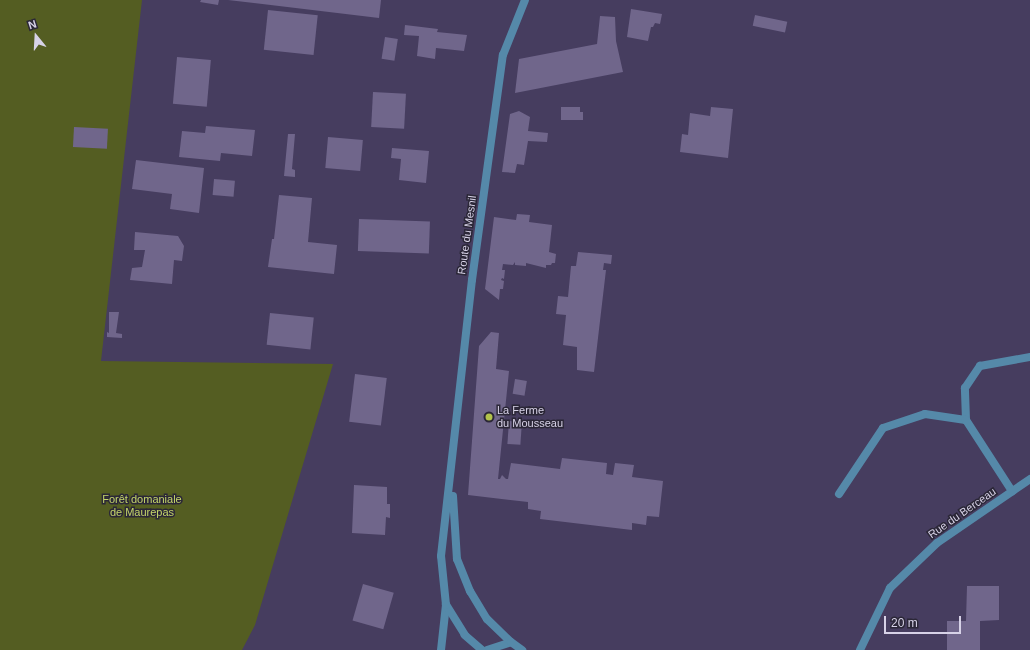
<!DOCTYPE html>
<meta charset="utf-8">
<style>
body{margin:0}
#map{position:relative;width:1030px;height:650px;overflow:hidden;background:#463d5f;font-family:Helvetica,sans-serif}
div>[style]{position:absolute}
.green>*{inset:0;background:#545d22}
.building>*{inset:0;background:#70668b;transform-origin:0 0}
.service>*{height:8px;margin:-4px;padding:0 4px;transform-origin:4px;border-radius:4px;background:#5589a9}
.minor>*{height:8px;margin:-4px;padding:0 4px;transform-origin:4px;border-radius:4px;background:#5589a9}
.tertiary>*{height:8px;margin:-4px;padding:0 4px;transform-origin:4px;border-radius:4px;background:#5589a9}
.dots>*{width:11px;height:11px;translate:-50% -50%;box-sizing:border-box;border:2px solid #2b2737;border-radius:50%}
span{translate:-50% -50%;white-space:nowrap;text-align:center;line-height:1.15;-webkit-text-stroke:3px #2b2737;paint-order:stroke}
.street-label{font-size:11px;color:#d7d2e7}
.poi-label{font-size:11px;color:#d7d2e7}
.left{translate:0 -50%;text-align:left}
.park-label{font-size:11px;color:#c4d56a}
.north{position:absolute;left:16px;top:16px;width:40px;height:40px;-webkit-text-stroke:3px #2b2737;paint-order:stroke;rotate:342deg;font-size:11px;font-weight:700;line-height:16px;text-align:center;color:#d7d2e7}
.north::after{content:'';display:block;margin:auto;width:14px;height:18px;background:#d7d2e7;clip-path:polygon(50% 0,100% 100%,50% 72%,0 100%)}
.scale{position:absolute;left:884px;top:616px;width:77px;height:18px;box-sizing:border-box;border:2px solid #d7d2e7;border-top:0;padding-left:5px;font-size:12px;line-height:14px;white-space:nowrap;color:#d7d2e7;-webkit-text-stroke:3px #2b2737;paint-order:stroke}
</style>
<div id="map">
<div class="green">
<div style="clip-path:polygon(0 0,142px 0,101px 361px,333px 364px,255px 625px,242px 650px,0 650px)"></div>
</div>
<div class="building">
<div style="clip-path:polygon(201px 0,219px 0,218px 5px,200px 2px)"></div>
<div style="clip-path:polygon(228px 0,381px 0,379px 18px)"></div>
<div style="clip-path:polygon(631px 9px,662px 14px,660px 24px,655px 23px,653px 27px,651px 27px,648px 41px,627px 37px)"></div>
<div style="left:268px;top:10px;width:50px;height:40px;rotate:6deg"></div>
<div style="left:755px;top:15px;width:33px;height:11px;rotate:12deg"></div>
<div style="clip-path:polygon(600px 16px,615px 17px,616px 41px,623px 72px,515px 93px,519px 59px,597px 44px)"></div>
<div style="clip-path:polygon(405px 25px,438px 29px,437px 32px,467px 35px,464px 51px,436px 48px,435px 59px,417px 56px,419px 36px,404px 35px)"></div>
<div style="left:385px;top:37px;width:13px;height:22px;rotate:9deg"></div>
<div style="left:177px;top:57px;width:34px;height:47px;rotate:5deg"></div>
<div style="left:373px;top:92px;width:33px;height:35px;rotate:3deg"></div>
<div style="clip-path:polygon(561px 107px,580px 107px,580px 112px,583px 112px,583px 120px,561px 120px)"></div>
<div style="clip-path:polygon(711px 107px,733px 109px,728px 158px,680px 152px,682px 134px,688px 135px,690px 113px,710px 116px)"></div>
<div style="clip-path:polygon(519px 111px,530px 117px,528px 131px,548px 133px,547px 142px,528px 141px,524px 165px,517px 164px,515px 173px,502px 172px,510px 114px)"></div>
<div style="clip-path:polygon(206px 126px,255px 130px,252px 156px,221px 153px,220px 161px,179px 157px,182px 131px,205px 133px)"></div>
<div style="left:74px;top:127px;width:34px;height:20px;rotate:3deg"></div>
<div style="clip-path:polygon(288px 134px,295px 134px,292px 169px,295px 170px,295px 177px,284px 176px)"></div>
<div style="left:328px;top:137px;width:35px;height:31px;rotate:5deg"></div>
<div style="clip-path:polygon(392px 148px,429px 151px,426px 183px,399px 180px,401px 159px,391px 158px)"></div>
<div style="clip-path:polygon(136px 160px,204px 168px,199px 213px,170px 209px,172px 194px,132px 189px)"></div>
<div style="left:214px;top:179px;width:21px;height:16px;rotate:5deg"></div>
<div style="clip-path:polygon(279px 195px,312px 198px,308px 242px,337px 245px,334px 274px,268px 267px,272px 239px,274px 239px)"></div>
<div style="clip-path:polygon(517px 214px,530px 215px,529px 222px,552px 225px,549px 252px,556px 254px,555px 263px,552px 263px,551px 265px,546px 265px,546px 268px,526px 263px,526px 266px,515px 265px,515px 262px,513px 265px,503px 264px,502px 270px,505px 270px,504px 279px,502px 278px,501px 280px,504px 281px,503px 289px,500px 289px,499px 300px,485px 289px,494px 217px,516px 220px)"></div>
<div style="left:359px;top:219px;width:71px;height:32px;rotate:2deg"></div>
<div style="clip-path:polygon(135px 232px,178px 236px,184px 246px,182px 261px,174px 260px,172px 284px,130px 280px,132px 268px,142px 267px,145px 250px,134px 250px)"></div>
<div style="clip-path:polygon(578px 252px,612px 255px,611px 264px,604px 263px,603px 270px,606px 270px,594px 372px,577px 370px,577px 347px,563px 345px,566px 315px,556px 314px,558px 296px,568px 297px,571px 266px,576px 266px)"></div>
<div style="clip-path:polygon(109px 312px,119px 312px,116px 333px,122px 334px,122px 338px,107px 337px,107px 332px,109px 333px)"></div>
<div style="left:270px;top:313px;width:44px;height:32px;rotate:6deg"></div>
<div style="clip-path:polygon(491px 332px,499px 333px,496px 369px,509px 371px,498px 479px,500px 479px,502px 475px,506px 479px,508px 479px,511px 463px,560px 469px,562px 458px,607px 463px,606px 474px,613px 475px,615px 463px,634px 465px,632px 477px,663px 481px,659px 517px,647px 516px,646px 525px,632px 523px,632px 530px,540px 519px,541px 511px,528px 509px,528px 502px,468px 495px,479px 346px)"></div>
<div style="left:355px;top:374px;width:32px;height:48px;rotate:7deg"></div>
<div style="left:515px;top:379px;width:12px;height:15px;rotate:9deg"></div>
<div style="left:509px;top:421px;width:13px;height:23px;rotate:4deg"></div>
<div style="clip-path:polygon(354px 485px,387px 487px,387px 504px,390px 504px,390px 518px,386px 517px,385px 535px,352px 533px)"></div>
<div style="left:363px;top:584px;width:32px;height:38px;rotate:16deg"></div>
<div style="clip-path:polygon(967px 586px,999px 586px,999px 620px,980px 621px,980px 650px,947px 650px,947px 621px,966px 621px)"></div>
</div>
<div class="service">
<div style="left:966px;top:420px;width:32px;rotate:-92deg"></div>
<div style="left:965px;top:388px;width:27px;rotate:-56deg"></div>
<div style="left:980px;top:366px;width:51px;rotate:-10.2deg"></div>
<div style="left:839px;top:494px;width:79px;rotate:-56.3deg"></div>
<div style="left:883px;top:428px;width:44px;rotate:-18.4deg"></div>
<div style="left:925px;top:414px;width:41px;rotate:8.3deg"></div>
<div style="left:966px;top:420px;width:85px;rotate:57.1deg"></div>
</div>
<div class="minor">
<div style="left:441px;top:650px;width:45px;rotate:-83.7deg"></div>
<div style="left:487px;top:650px;width:25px;rotate:-18deg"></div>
<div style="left:860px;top:650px;width:69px;rotate:-64.2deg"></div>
<div style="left:890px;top:588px;width:65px;rotate:-43.8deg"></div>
<div style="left:937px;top:543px;width:113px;rotate:-34.5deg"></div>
</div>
<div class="tertiary">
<div style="left:453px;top:496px;width:63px;rotate:86.4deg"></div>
<div style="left:457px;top:559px;width:35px;rotate:68deg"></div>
<div style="left:470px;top:591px;width:33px;rotate:59deg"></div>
<div style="left:487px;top:619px;width:33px;rotate:44deg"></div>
<div style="left:511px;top:642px;width:14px;rotate:36deg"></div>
<div style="left:482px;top:650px;width:23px;rotate:-139deg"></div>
<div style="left:465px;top:635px;width:36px;rotate:-122deg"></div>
<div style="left:446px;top:605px;width:49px;rotate:-95.8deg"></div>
<div style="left:441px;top:556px;width:278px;rotate:-83.6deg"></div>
<div style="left:472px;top:280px;width:227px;rotate:-82.2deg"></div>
<div style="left:503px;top:55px;width:59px;rotate:-68.2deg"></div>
</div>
<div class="dots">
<div style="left:489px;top:417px;background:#b2c34c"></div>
</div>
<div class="street-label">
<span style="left:467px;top:235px;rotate:-82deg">Route du Mesnil</span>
<span style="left:962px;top:513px;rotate:-35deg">Rue du Berceau</span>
</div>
<div class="poi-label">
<span class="left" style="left:497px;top:417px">La Ferme<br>du Mousseau</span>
</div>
<div class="park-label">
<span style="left:142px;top:506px">Forêt domaniale<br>de Maurepas</span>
</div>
<div class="north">N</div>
<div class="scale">20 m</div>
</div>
